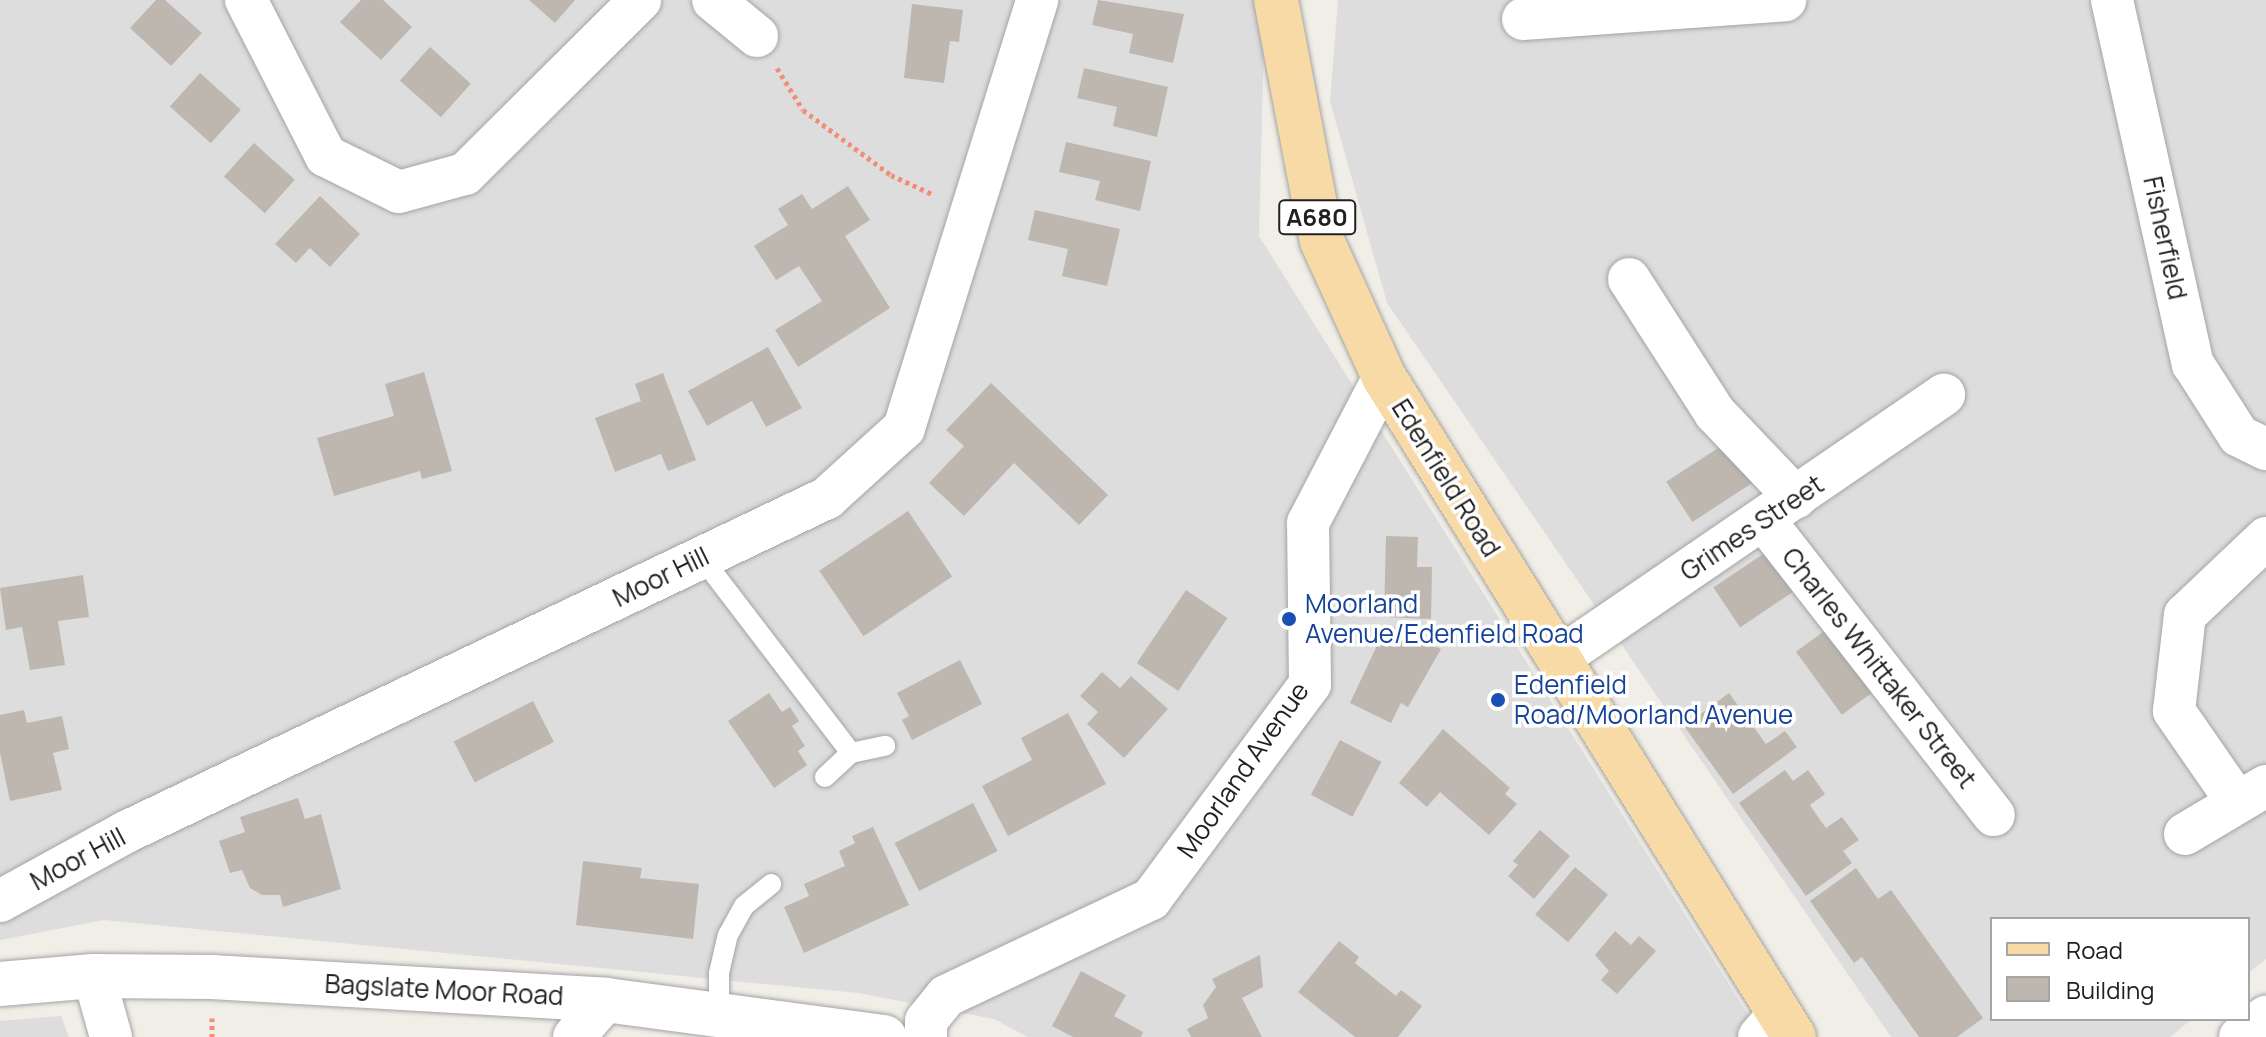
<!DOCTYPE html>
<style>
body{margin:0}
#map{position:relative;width:2266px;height:1037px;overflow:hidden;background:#f0eee7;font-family:Manrope,sans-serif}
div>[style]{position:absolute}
.residential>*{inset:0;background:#dedddd}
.building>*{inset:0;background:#bdb7b0;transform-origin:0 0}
.path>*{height:5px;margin-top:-2.5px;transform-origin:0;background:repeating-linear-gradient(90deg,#f28d77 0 4px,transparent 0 8px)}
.roads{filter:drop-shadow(0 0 2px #a4a4a4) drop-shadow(0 0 2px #a4a4a4)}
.service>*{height:20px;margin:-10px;padding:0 10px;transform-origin:10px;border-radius:10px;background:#fff}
.minor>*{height:42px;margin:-21px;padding:0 21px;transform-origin:21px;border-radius:21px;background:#fff}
.tertiary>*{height:44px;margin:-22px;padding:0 22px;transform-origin:22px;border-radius:22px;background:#fff}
.primary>*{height:44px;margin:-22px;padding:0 22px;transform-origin:22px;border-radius:22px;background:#f7daa6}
.dots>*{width:22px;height:22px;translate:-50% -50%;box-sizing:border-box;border:4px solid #fff;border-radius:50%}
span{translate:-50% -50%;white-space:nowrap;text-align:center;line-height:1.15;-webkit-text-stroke:7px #fff;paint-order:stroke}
.shield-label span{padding:2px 6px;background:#fff;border:2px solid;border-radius:6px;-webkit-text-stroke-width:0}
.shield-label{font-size:24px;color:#202020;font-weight:700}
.street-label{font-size:26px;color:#202020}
.transit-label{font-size:26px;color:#164399}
.left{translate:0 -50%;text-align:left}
.legend{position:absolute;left:1990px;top:917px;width:260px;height:104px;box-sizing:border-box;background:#fff;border:2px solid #a6a6a6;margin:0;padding:10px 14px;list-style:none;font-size:24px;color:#202020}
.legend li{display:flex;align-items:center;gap:16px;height:40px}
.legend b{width:40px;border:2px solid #a6a6a6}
</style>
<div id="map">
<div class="residential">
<div style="clip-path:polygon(0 0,1265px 0,1259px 236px,1762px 1037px,1028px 1037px,994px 1019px,858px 993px,104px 920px,0 940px)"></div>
<div style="clip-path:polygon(1338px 0,2266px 0,2266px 959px,2248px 973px,2248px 919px,1992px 919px,1992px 1019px,2192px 1019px,2170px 1037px,1891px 1037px,1387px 303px,1330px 101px)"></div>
<div style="clip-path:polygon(61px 1016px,69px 1037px,0 1037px,0 1021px)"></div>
</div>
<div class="building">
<div style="clip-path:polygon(156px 0,165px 0,202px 33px,171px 66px,130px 28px)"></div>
<div style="clip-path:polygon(361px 0,383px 0,412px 27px,381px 60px,340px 22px)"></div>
<div style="clip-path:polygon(529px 0,575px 0,555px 23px)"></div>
<div style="clip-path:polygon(1098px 0,1184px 14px,1173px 63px,1129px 53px,1133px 34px,1092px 25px)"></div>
<div style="clip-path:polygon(912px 4px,963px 10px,959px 42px,950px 41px,944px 83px,904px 78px)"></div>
<div style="left:430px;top:47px;width:55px;height:45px;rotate:42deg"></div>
<div style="clip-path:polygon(1084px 68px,1168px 87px,1157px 137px,1113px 126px,1117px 107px,1077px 98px)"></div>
<div style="left:200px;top:73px;width:55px;height:45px;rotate:42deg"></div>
<div style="clip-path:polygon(1066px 142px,1151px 161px,1140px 211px,1095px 200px,1100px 181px,1059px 172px)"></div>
<div style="left:254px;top:143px;width:55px;height:45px;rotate:42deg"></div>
<div style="clip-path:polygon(848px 186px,870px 220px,845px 236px,890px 308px,798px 367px,775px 330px,822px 301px,799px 266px,776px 280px,754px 246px,788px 225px,778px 209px,802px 194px,812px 209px)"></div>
<div style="clip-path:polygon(320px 196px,360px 234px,330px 267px,310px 248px,296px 263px,275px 244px)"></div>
<div style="clip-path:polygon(1035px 210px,1120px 229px,1107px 286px,1062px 276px,1068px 249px,1028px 240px)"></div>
<div style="clip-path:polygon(768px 347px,802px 408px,766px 427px,752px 401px,707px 426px,688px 391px)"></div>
<div style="clip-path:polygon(424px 372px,452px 471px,422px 479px,420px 471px,334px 496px,317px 438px,394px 416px,385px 384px)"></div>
<div style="clip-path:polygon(663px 373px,696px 460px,668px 471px,661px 454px,615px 472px,595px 418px,641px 401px,635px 384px)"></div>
<div style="clip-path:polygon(991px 383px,1108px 495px,1079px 525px,1014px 463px,964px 516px,929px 483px,964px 446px,946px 430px)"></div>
<div style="left:1735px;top:437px;width:48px;height:82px;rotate:57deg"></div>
<div style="left:908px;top:511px;width:79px;height:107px;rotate:56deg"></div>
<div style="clip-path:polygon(1386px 536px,1418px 537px,1417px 567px,1432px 567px,1431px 619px,1384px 617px)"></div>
<div style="left:1778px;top:544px;width:48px;height:78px;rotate:56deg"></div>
<div style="clip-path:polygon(83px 575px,89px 617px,58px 621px,65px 665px,30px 670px,22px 627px,6px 630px,0 588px)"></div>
<div style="left:1186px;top:590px;width:50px;height:88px;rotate:34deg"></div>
<div style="clip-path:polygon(1387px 624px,1441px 649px,1408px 707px,1401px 703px,1391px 723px,1350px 703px)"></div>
<div style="left:1834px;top:624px;width:78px;height:47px;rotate:54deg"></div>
<div style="clip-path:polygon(960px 660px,982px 704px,912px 740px,902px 720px,909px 716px,897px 693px)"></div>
<div style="clip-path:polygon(1102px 672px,1120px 688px,1131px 676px,1168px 709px,1124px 758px,1087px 724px,1098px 712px,1080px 696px)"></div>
<div style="clip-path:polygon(769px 693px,782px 712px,790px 707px,799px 721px,792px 726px,805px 746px,798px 751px,807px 765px,774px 788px,728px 721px)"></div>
<div style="clip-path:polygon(1729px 693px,1766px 744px,1785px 731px,1797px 747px,1733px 794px,1684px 726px)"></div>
<div style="left:533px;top:701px;width:46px;height:89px;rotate:63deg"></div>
<div style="clip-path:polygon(24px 710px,27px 723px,62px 716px,69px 749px,53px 753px,62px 790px,10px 801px,0 753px,0 715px)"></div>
<div style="clip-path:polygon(1068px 713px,1106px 784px,1008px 836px,982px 786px,1032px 760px,1021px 738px)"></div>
<div style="clip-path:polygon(1443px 729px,1510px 788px,1505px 794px,1517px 804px,1489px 835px,1440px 792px,1427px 807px,1399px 783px)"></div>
<div style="left:1340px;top:740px;width:47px;height:62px;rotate:28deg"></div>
<div style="clip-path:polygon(1785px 770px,1793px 781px,1808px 770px,1825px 794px,1810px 805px,1818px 817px,1826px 828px,1842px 817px,1859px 840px,1843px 851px,1852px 863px,1806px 896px,1739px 803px)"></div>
<div style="clip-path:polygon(298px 798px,305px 819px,321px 814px,341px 889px,283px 907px,280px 895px,262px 895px,250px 888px,242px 870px,230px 873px,219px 841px,245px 832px,240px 817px)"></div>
<div style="left:973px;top:803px;width:54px;height:88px;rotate:63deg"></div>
<div style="clip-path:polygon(873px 827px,909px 905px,804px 953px,784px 907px,809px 896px,804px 884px,845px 866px,839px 851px,855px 843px,852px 836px)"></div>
<div style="clip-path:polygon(1540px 830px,1570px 856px,1534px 899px,1508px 876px,1518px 865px,1513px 861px)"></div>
<div style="clip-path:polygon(583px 861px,642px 868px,640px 878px,699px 884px,693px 939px,576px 925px)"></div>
<div style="left:1575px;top:867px;width:43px;height:62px;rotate:40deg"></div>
<div style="clip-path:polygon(1856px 868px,1878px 899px,1891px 890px,1983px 1018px,1957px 1037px,1919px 1037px,1862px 957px,1854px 963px,1810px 901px)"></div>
<div style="clip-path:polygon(1615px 931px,1631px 945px,1639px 936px,1656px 951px,1617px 994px,1601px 980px,1609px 971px,1595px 955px)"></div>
<div style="clip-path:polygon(1339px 941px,1359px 957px,1355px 963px,1396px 996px,1401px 990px,1422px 1006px,1398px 1037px,1355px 1037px,1298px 992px)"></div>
<div style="clip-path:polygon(1260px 955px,1263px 987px,1242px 998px,1262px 1037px,1191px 1037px,1187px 1029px,1208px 1018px,1203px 1005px,1216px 987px,1212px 979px)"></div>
<div style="clip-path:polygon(1081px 971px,1126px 995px,1114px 1016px,1143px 1032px,1141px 1037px,1073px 1037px,1052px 1026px)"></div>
</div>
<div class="path">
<div style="left:777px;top:68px;width:49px;rotate:58.2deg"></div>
<div style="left:803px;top:110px;width:109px;rotate:36.5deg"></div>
<div style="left:891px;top:175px;width:47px;rotate:24.9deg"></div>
<div style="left:212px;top:1018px;width:19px;rotate:90deg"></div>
</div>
<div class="roads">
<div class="service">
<div style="left:702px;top:558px;width:245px;rotate:52.6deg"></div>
<div style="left:851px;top:753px;width:35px;rotate:-12deg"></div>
<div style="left:825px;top:777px;width:35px;rotate:-43deg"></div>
<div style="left:719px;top:1015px;width:42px;rotate:-90deg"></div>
<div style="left:719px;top:973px;width:39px;rotate:-77deg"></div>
<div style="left:728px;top:935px;width:33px;rotate:-61deg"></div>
<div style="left:744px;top:906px;width:35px;rotate:-39deg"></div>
</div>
<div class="minor">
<div style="left:246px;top:0;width:175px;rotate:62.9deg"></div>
<div style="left:326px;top:156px;width:81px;rotate:26.3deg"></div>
<div style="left:399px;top:192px;width:68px;rotate:-15.3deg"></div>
<div style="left:465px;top:174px;width:247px;rotate:-44.8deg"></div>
<div style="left:713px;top:0;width:57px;rotate:39.3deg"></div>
<div style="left:2112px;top:0;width:373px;rotate:77.5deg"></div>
<div style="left:2193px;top:364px;width:85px;rotate:57.4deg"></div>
<div style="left:2239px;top:436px;width:30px;rotate:26deg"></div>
<div style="left:1523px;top:19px;width:263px;rotate:-4.1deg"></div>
<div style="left:1629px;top:279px;width:159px;rotate:57.3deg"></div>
<div style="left:1715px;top:413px;width:117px;rotate:46.4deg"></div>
<div style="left:1764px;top:520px;width:374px;rotate:52.1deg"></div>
<div style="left:1558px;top:659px;width:468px;rotate:-34.4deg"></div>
<div style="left:2237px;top:802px;width:111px;rotate:-124.7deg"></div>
<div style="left:2174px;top:711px;width:97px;rotate:-83.5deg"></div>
<div style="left:2185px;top:615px;width:112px;rotate:-43.5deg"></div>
<div style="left:2185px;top:834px;width:94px;rotate:-30.7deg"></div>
<div style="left:0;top:901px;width:144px;rotate:-28.7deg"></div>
<div style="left:126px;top:832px;width:777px;rotate:-25.48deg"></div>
<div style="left:827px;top:498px;width:104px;rotate:-42.3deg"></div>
<div style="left:904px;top:428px;width:448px;rotate:-72.7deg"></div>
<div style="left:94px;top:976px;width:63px;rotate:74.4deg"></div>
<div style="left:574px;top:1037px;width:49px;rotate:-49.1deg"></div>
<div style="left:926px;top:1037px;width:16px;rotate:-90deg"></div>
<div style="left:926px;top:1021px;width:32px;rotate:-51deg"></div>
<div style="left:946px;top:996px;width:227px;rotate:-25.3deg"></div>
<div style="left:1151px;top:899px;width:267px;rotate:-53.5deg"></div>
<div style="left:1310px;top:684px;width:161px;rotate:-90.7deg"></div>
<div style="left:1308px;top:523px;width:165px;rotate:-62.5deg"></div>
<div style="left:1759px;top:1037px;width:30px;rotate:-49deg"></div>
<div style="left:2240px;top:1037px;width:33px;rotate:-38deg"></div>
</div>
<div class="tertiary">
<div style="left:0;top:984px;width:94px;rotate:-4.9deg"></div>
<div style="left:94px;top:976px;width:118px;rotate:0.5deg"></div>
<div style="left:212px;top:977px;width:395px;rotate:3.3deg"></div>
<div style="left:606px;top:1000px;width:281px;rotate:7.6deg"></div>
</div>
<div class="primary">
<div style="left:1276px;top:0;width:245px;rotate:79.2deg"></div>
<div style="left:1322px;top:241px;width:149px;rotate:65.5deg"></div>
<div style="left:1384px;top:377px;width:777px;rotate:58.15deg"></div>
</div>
</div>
<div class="dots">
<div style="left:1289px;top:619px;background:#1a4fb4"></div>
<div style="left:1498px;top:700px;background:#1a4fb4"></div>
</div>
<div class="shield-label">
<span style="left:1317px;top:217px">A680</span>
</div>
<div class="street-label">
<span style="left:2165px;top:238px;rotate:78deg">Fisherfield</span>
<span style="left:1446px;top:478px;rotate:58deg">Edenfield Road</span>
<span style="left:1752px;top:528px;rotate:-34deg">Grimes Street</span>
<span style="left:661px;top:577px;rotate:-26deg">Moor Hill</span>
<span style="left:1879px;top:668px;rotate:52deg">Charles Whittaker Street</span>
<span style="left:1243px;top:770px;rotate:-55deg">Moorland Avenue</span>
<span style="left:78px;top:859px;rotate:-28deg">Moor Hill</span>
<span style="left:444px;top:990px;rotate:3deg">Bagslate Moor Road</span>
</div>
<div class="transit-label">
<span class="left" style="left:1305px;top:619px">Moorland<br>Avenue/Edenfield Road</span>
<span class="left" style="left:1514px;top:700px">Edenfield<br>Road/Moorland Avenue</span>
</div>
<ul class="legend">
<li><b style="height:10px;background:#f7daa6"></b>Road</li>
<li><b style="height:22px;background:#bdb7b0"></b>Building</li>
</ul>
</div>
